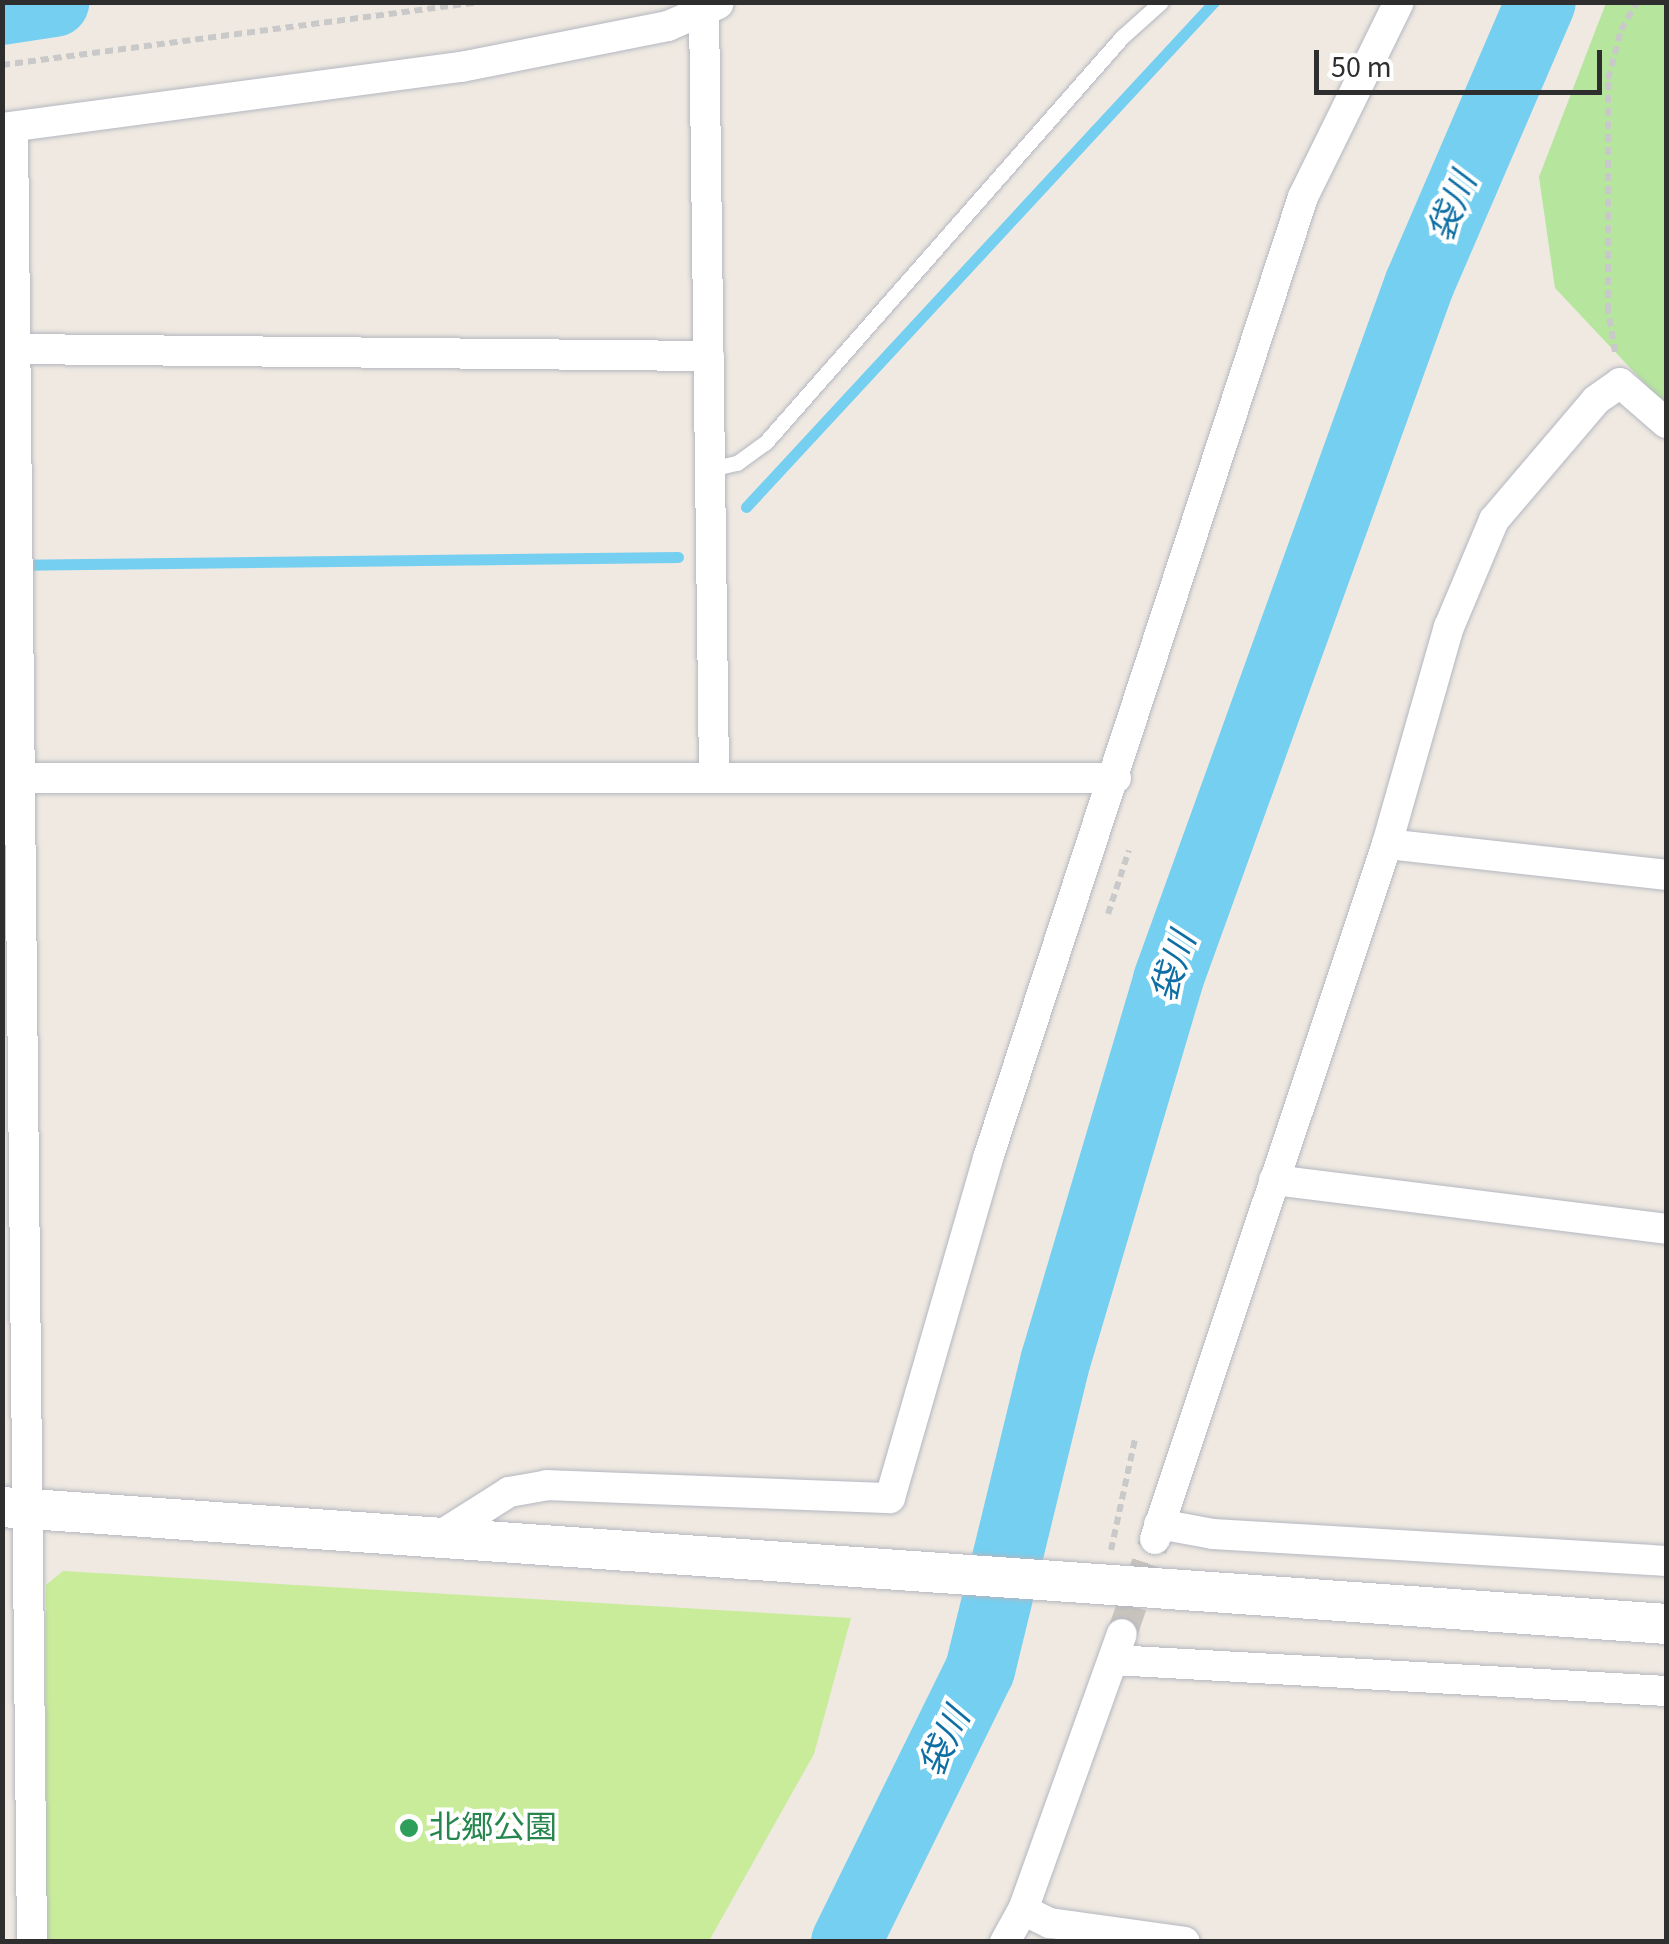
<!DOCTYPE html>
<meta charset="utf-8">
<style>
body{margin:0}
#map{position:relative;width:1669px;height:1944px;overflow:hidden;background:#efe9e1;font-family:"Source Sans 3","Noto Sans JP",sans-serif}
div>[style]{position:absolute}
.green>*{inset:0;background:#b6e59e}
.pitch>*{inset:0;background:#c9ec9a}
.stream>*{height:11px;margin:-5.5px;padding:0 5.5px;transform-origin:5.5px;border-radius:5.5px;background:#75cff0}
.river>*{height:70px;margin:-35px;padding:0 35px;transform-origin:35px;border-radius:35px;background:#75cff0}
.minor-tunnel>*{height:30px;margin-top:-15px;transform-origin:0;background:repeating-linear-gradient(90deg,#c8c4bd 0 30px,transparent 0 45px)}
.path>*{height:6px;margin-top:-3px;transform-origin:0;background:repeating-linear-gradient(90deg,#c9c9c9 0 8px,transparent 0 13px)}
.roads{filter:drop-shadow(0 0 2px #b4b7c1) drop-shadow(0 0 2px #b4b7c1)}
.service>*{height:15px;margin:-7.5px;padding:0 7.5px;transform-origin:7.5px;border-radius:7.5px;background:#fff}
.minor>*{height:30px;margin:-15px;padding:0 15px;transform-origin:15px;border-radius:15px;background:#fff}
.tertiary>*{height:40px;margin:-20px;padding:0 20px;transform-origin:20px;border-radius:20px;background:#fff}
.dots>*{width:28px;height:28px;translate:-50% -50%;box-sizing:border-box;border:5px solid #fff;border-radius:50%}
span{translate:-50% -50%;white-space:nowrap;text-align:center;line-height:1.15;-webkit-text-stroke:8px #fff;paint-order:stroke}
.leisure-label{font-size:32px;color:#27864d}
.left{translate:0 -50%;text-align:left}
.water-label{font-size:35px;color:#0d6fa3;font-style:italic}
.frame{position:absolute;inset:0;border:5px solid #2e2e2e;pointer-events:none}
.scale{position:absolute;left:1314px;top:50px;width:288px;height:45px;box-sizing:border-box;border:5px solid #2e2e2e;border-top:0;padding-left:12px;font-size:30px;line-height:35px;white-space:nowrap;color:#2e2e2e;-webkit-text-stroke:8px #fff;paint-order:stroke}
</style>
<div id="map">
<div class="green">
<div style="clip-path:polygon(1606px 3px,1666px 3px,1666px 406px,1555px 288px,1539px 177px)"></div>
</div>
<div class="pitch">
<div style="clip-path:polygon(63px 1571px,851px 1618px,814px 1754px,709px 1941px,46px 1942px,46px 1585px)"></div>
</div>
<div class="stream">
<div style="left:746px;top:507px;width:689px;rotate:-47.18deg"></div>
<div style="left:2px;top:565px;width:676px;rotate:-0.68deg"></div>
</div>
<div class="river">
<div style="left:2px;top:10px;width:53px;rotate:-8.7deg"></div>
<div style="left:846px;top:1942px;width:303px;rotate:-63.8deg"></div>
<div style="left:980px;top:1670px;width:320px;rotate:-76.3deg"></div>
<div style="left:1056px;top:1359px;width:395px;rotate:-73.5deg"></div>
<div style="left:1168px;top:980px;width:739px;rotate:-70.14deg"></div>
<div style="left:1419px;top:285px;width:308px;rotate:-66.7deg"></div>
</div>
<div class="minor-tunnel">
<div style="left:1122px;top:1634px;width:101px;rotate:-70.8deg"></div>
</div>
<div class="path">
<div style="left:2px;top:65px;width:482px;rotate:-7.5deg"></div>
<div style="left:1615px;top:352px;width:42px;rotate:-99.7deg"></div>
<div style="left:1608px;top:311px;width:232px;rotate:-90deg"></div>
<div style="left:1608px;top:79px;width:51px;rotate:-75.1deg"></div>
<div style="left:1621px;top:30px;width:32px;rotate:-60deg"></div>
<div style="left:1108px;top:914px;width:67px;rotate:-71.8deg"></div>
<div style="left:1111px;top:1550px;width:114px;rotate:-77.8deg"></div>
</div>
<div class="roads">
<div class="service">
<div style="left:710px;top:469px;width:28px;rotate:-13deg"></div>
<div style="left:737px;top:463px;width:34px;rotate:-36deg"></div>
<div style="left:765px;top:443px;width:541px;rotate:-48.67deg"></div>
<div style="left:1122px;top:37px;width:52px;rotate:-41.9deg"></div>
</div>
<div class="minor">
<div style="left:704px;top:10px;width:768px;rotate:89.25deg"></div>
<div style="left:2px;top:128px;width:463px;rotate:-7.6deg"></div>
<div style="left:461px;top:67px;width:211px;rotate:-11.2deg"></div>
<div style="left:668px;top:26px;width:55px;rotate:-23.7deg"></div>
<div style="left:13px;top:128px;width:1814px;rotate:89.4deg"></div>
<div style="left:15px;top:349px;width:694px;rotate:0.58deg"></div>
<div style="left:21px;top:778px;width:1095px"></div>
<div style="left:1387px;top:844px;width:281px;rotate:6.3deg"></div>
<div style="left:1274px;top:1180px;width:395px;rotate:7.1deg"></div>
<div style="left:1159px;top:1524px;width:55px;rotate:10.5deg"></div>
<div style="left:1213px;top:1534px;width:454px;rotate:3.4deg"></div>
<div style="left:435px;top:1539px;width:88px;rotate:-32.4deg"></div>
<div style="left:509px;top:1492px;width:39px;rotate:-10deg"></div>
<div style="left:547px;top:1485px;width:343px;rotate:2.2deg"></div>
<div style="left:890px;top:1498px;width:354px;rotate:-73.9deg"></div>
<div style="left:988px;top:1158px;width:1011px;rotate:-71.85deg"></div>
<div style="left:1303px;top:197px;width:217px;rotate:-63.8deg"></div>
<div style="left:1155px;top:1539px;width:733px;rotate:-71.54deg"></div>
<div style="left:1387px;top:844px;width:226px;rotate:-74.1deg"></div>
<div style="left:1449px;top:627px;width:116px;rotate:-67.2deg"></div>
<div style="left:1494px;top:520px;width:157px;rotate:-49.6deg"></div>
<div style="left:1596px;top:400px;width:29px;rotate:-35deg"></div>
<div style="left:1620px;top:383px;width:61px;rotate:41deg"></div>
<div style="left:1114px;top:1660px;width:553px;rotate:3.21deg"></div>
<div style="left:1023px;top:1910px;width:30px;rotate:26deg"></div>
<div style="left:1050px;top:1923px;width:136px;rotate:8deg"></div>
<div style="left:1005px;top:1942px;width:37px;rotate:-61deg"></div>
<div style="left:1023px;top:1910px;width:293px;rotate:-70.3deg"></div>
</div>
<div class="tertiary">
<div style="left:2px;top:1507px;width:1668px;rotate:4.02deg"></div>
</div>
</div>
<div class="dots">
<div style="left:409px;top:1828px;background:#2e9e5b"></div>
</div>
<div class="leisure-label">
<span class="left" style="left:429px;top:1828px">北郷公園</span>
</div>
<div class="water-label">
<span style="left:1453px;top:207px;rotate:-67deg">袋川</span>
<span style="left:1174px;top:967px;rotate:-71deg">袋川</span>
<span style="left:945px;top:1742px;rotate:-64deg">袋川</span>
</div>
<div class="frame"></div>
<div class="scale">50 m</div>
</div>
